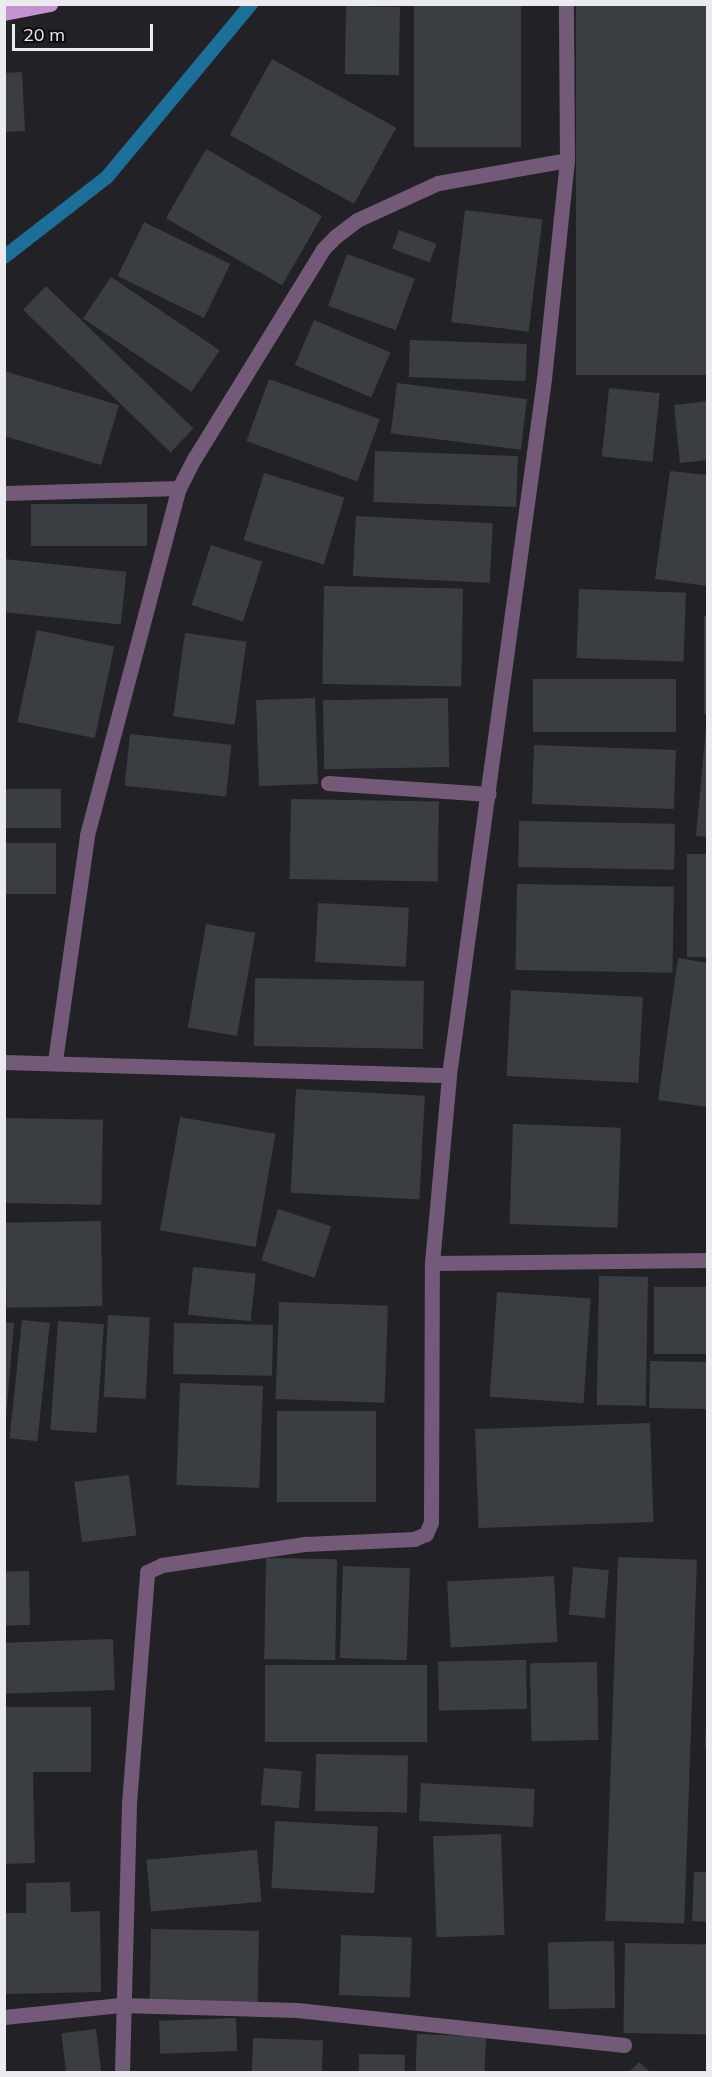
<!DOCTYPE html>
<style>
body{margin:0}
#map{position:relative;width:712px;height:2077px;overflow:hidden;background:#222226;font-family:Mulish,sans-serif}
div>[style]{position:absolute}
.stream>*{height:14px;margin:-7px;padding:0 7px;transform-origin:7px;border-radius:7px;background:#1c6f98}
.building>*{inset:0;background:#3a3d41;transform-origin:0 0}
.minor>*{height:15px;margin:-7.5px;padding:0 7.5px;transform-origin:7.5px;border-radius:7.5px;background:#735a79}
.primary>*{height:15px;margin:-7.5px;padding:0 7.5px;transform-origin:7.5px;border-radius:7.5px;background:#c491d1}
span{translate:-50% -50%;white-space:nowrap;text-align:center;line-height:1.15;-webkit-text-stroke:6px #0c0b0e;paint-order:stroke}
.frame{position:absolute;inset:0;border:6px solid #ebeaee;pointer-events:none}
.scale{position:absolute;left:12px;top:24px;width:141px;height:27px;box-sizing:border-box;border:3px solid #ebeaee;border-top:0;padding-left:8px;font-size:18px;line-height:21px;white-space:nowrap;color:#ebeaee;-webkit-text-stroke:4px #0c0b0e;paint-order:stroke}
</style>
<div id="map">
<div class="stream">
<div style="left:4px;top:257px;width:130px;rotate:-37.8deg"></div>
<div style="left:107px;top:177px;width:225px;rotate:-50.2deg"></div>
</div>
<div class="building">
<div style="left:414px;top:4px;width:107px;height:143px"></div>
<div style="left:576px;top:4px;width:132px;height:371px"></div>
<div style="left:346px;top:6px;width:54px;height:68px;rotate:1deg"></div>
<div style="left:272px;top:59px;width:142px;height:87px;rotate:29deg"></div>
<div style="clip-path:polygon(22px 72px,25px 131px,4px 132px,4px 73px)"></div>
<div style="left:206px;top:149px;width:134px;height:80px;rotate:30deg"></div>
<div style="left:465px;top:210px;width:78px;height:113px;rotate:7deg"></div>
<div style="left:144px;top:222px;width:96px;height:60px;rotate:26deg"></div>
<div style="left:399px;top:230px;width:40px;height:20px;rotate:20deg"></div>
<div style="left:347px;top:254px;width:72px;height:55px;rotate:20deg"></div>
<div style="left:111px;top:277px;width:131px;height:50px;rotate:34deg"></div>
<div style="left:46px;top:286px;width:205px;height:33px;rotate:44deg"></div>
<div style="left:314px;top:320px;width:83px;height:49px;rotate:23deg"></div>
<div style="left:410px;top:340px;width:117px;height:37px;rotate:2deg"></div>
<div style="clip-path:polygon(4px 371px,119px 405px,101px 465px,4px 436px)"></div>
<div style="left:269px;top:379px;width:118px;height:66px;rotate:20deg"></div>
<div style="left:397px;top:383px;width:131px;height:51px;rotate:7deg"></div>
<div style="left:609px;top:388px;width:51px;height:69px;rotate:6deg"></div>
<div style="clip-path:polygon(708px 401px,708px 460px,680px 463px,674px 405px)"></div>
<div style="left:375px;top:451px;width:143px;height:51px;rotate:2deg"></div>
<div style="clip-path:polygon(670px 471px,708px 475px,708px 586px,655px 579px)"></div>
<div style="left:264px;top:473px;width:84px;height:70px;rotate:17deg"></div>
<div style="left:31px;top:504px;width:116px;height:42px"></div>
<div style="left:356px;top:516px;width:137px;height:60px;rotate:3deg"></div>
<div style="left:211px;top:545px;width:54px;height:63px;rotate:18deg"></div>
<div style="left:4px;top:559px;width:123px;height:53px;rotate:6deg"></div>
<div style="left:324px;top:586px;width:139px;height:98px;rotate:1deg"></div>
<div style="left:579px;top:589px;width:107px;height:69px;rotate:2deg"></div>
<div style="left:704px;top:616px;width:4px;height:98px"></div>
<div style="left:37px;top:630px;width:79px;height:94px;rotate:12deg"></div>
<div style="left:185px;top:633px;width:62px;height:84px;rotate:8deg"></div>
<div style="left:533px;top:679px;width:143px;height:53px"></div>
<div style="left:315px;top:698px;width:86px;height:59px;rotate:88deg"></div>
<div style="left:448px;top:698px;width:69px;height:125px;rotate:89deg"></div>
<div style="clip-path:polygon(706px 728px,708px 728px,708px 837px,696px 836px)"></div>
<div style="left:130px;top:734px;width:102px;height:52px;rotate:6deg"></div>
<div style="left:534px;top:745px;width:142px;height:59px;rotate:2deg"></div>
<div style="left:61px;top:789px;width:39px;height:57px;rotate:90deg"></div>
<div style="left:291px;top:799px;width:148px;height:80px;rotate:1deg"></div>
<div style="left:519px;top:821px;width:156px;height:46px;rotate:1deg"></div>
<div style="left:4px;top:843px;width:52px;height:51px"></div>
<div style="left:687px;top:854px;width:21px;height:103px"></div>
<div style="left:517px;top:884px;width:157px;height:86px;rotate:1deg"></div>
<div style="left:318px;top:903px;width:91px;height:59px;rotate:3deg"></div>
<div style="left:206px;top:924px;width:50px;height:105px;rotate:10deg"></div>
<div style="clip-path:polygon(678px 958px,708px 963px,708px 1107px,658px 1100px)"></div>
<div style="left:255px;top:978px;width:169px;height:68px;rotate:1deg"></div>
<div style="left:511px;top:990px;width:132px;height:86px;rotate:3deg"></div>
<div style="left:296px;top:1089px;width:129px;height:104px;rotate:3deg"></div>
<div style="left:180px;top:1117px;width:97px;height:115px;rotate:10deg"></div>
<div style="left:4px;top:1118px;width:99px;height:85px;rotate:1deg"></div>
<div style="left:513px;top:1124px;width:108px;height:100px;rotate:2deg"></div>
<div style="left:278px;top:1209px;width:56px;height:54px;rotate:18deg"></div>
<div style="left:101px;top:1221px;width:85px;height:96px;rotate:89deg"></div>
<div style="left:193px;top:1267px;width:63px;height:48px;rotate:6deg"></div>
<div style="left:599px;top:1276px;width:49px;height:129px;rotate:1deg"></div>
<div style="left:708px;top:1287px;width:67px;height:54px;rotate:90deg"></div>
<div style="left:497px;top:1292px;width:94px;height:105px;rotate:4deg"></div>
<div style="left:279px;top:1302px;width:109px;height:97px;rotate:2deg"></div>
<div style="left:108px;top:1315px;width:42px;height:82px;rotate:3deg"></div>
<div style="left:22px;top:1320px;width:28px;height:119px;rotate:6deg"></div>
<div style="left:58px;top:1321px;width:46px;height:109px;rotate:4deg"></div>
<div style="clip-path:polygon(4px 1322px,14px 1323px,6px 1416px,4px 1416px)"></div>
<div style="left:174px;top:1323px;width:99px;height:51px;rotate:1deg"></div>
<div style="left:650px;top:1361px;width:58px;height:47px;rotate:1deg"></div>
<div style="left:180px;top:1383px;width:83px;height:102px;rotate:2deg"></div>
<div style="left:277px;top:1411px;width:99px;height:91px"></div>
<div style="left:650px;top:1423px;width:99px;height:175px;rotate:88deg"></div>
<div style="left:129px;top:1475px;width:61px;height:55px;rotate:83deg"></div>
<div style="left:618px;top:1557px;width:79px;height:364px;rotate:2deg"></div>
<div style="left:266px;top:1558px;width:71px;height:101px;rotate:1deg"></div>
<div style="left:343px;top:1566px;width:67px;height:92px;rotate:2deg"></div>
<div style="left:573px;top:1567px;width:36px;height:48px;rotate:5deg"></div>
<div style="left:29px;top:1571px;width:54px;height:25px;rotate:89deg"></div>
<div style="left:554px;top:1576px;width:66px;height:107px;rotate:87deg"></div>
<div style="left:113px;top:1639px;width:51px;height:109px;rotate:88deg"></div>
<div style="left:526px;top:1660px;width:49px;height:88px;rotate:89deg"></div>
<div style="left:597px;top:1662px;width:78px;height:67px;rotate:89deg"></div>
<div style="left:265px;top:1665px;width:162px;height:77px"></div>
<div style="clip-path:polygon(4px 1707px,91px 1707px,91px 1772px,33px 1772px,35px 1863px,4px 1864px)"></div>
<div style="clip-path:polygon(706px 1729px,708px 1729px,708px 1746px,705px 1746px)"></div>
<div style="left:316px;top:1754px;width:92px;height:57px;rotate:1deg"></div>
<div style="left:264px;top:1768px;width:38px;height:37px;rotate:5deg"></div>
<div style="left:421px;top:1783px;width:114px;height:38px;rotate:3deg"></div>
<div style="left:275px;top:1821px;width:103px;height:67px;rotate:3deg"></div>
<div style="left:501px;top:1834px;width:101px;height:68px;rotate:88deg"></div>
<div style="left:257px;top:1850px;width:52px;height:111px;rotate:85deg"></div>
<div style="clip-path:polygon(694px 1872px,708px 1872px,708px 1922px,692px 1921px)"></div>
<div style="clip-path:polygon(70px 1882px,71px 1912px,100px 1911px,101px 1992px,5px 1994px,5px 1913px,26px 1913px,26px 1883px)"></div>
<div style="left:151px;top:1929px;width:108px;height:71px;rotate:1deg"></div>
<div style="left:341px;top:1935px;width:71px;height:60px;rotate:2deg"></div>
<div style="left:614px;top:1941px;width:67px;height:66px;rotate:89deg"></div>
<div style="left:625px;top:1943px;width:83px;height:90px;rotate:1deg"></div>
<div style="left:236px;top:2018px;width:33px;height:77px;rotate:88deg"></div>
<div style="left:96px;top:2029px;width:43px;height:35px;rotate:83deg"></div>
<div style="left:417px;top:2034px;width:69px;height:38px;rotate:2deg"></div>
<div style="left:253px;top:2038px;width:70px;height:34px;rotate:2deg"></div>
<div style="left:359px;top:2054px;width:46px;height:18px;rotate:1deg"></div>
<div style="clip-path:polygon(639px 2062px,650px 2072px,629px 2072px)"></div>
</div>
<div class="minor">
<div style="left:4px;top:493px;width:175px;rotate:-1.6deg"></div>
<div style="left:328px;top:783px;width:161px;rotate:3.9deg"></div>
<div style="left:55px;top:1061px;width:228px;rotate:-81.9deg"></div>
<div style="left:87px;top:835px;width:359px;rotate:-75.2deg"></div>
<div style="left:179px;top:488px;width:33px;rotate:-63deg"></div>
<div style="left:194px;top:459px;width:246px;rotate:-58.4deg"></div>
<div style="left:323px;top:249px;width:18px;rotate:-45deg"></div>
<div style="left:336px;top:236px;width:26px;rotate:-37deg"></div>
<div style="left:357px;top:220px;width:89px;rotate:-24.6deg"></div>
<div style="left:438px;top:183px;width:131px;rotate:-10.1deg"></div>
<div style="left:4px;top:1062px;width:445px;rotate:1.7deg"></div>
<div style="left:432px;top:1263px;width:276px;rotate:-0.6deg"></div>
<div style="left:4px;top:2017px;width:117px;rotate:-5.9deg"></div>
<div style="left:120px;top:2005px;width:177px;rotate:1.6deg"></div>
<div style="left:297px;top:2010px;width:329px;rotate:6.1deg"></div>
<div style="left:122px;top:2072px;width:269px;rotate:-88.5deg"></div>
<div style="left:129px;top:1803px;width:232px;rotate:-85.5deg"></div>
<div style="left:147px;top:1572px;width:17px;rotate:-25deg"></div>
<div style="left:162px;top:1565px;width:145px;rotate:-8.4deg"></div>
<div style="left:305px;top:1544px;width:109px;rotate:-2.6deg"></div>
<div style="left:414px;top:1539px;width:13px;rotate:-23deg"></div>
<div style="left:426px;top:1534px;width:13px;rotate:-67deg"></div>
<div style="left:431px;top:1522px;width:259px;rotate:-89.8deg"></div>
<div style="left:432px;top:1263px;width:189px;rotate:-84.8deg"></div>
<div style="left:449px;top:1075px;width:702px;rotate:-82.23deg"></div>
<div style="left:544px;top:379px;width:220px;rotate:-84deg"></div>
<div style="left:567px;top:160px;width:156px;rotate:-90.4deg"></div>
</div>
<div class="primary">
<div style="left:4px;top:13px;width:47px;rotate:-11.1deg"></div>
</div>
<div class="frame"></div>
<div class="scale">20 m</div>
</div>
